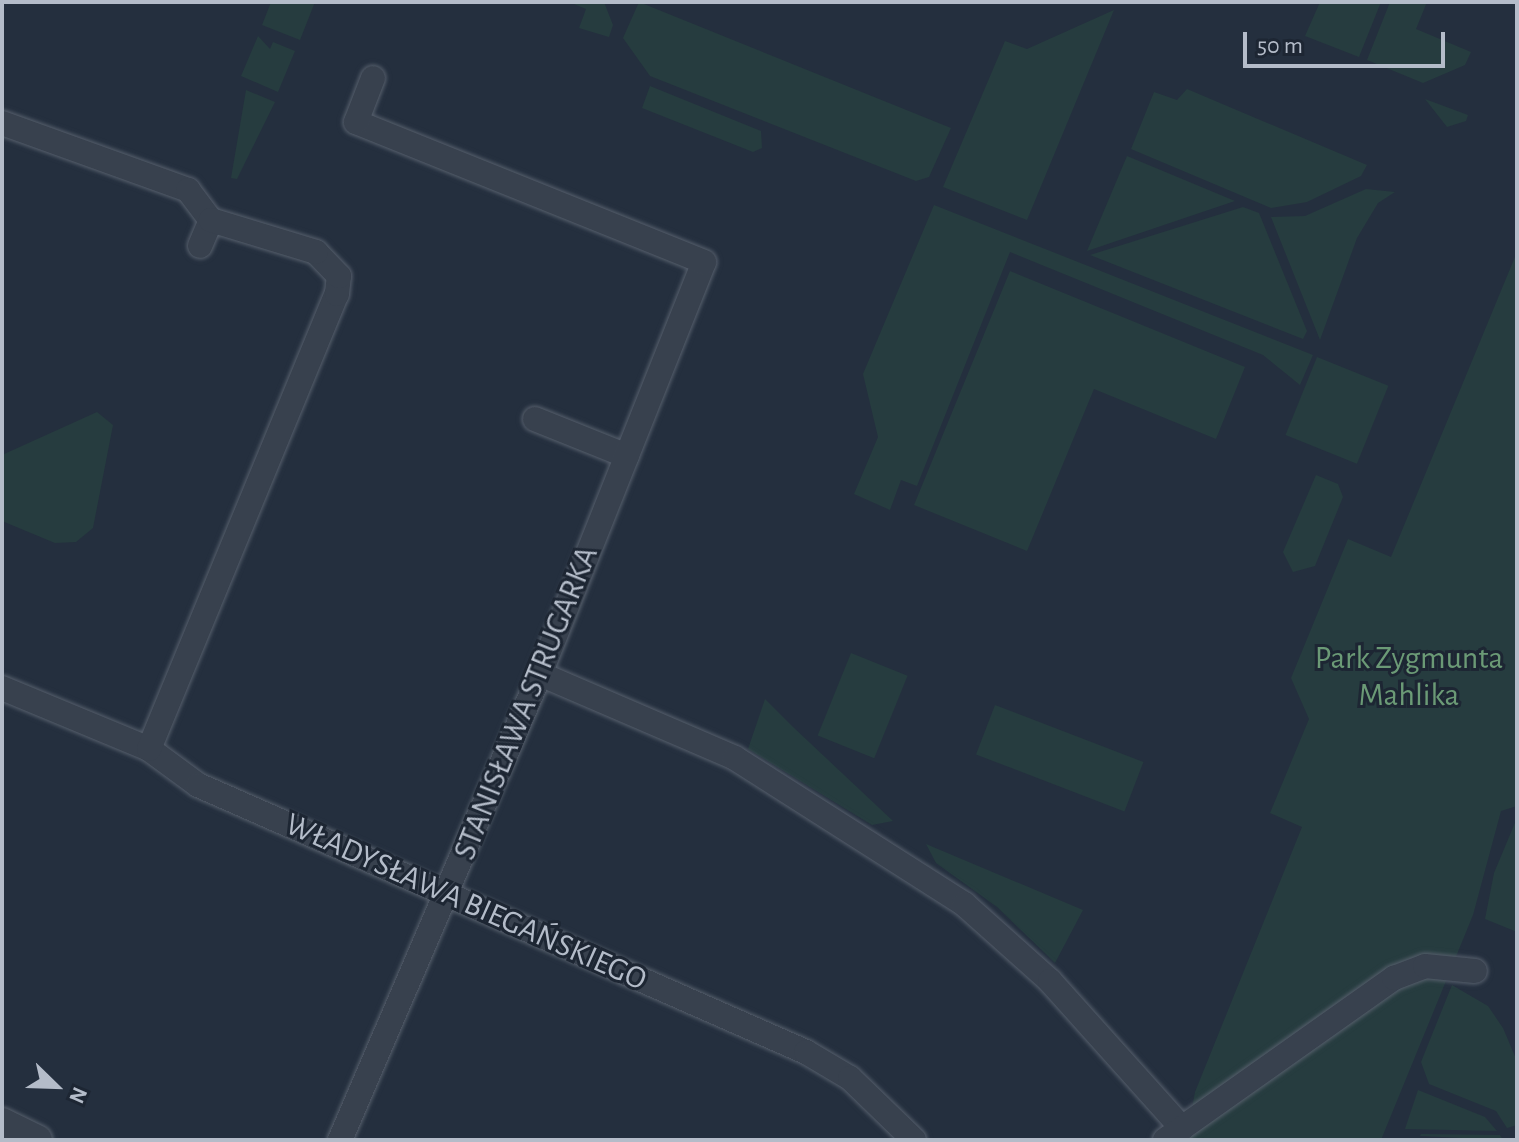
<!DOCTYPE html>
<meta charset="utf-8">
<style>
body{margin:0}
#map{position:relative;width:1519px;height:1142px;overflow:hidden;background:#242f3e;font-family:"Alegreya Sans",sans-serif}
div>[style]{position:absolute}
.green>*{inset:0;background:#263c3f;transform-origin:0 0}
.roads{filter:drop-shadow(0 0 2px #565f6c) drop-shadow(0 0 2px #565f6c)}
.minor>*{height:24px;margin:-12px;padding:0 12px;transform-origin:12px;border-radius:12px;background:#38414e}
.tertiary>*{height:30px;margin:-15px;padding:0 15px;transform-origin:15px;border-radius:15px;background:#38414e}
span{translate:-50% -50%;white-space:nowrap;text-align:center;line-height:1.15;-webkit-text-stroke:6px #1d2633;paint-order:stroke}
.park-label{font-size:32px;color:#6b9a76}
.street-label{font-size:32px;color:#b4bcc9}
.frame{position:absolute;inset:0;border:4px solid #b4bcc9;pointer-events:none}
.north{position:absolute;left:16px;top:1046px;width:80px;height:80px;-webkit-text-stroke:6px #1d2633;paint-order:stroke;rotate:113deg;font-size:22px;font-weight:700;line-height:32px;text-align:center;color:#b4bcc9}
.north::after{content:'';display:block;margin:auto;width:28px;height:36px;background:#b4bcc9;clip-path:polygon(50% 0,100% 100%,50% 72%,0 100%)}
.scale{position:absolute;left:1243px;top:32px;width:202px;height:36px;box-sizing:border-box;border:4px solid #b4bcc9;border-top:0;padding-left:10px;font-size:24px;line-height:28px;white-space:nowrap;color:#b4bcc9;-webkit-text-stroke:6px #1d2633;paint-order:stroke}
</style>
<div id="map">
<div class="green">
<div style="clip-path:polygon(271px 2px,315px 2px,300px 40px,262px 25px)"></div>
<div style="clip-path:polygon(569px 2px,604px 2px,613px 25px,609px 37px,579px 28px,586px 9px)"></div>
<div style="clip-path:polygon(639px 2px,951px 128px,929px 177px,916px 181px,650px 76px,623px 38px)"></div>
<div style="clip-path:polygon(1320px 2px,1381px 2px,1359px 57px,1305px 36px)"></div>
<div style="clip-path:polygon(1390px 2px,1427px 2px,1416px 29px,1471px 52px,1465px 65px,1423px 83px,1367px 60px)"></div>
<div style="clip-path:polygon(1114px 10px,1027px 220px,943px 187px,1005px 41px,1027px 49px)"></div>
<div style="clip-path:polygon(258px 36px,270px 49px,273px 42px,295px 51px,278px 92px,241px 76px)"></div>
<div style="clip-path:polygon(650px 86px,761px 131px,762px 148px,753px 152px,642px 108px)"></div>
<div style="clip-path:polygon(1187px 89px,1367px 165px,1361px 176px,1307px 202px,1271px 208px,1131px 149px,1154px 92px,1177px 100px)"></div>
<div style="clip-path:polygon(246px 90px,275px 102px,237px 179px,231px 178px)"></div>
<div style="clip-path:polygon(1425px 99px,1468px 115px,1466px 121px,1447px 127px)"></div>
<div style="clip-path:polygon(1127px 156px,1235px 201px,1087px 251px)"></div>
<div style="clip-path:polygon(1366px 189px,1395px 192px,1378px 203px,1357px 238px,1320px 340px,1271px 217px,1305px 216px)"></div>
<div style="clip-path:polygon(934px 205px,1313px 355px,1300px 385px,1263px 355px,1010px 252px,917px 486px,901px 480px,890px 510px,854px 494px,878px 437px,863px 374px)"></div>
<div style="clip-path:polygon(1243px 207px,1259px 213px,1307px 331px,1303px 339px,1090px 255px)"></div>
<div style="clip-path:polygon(1517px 252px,1517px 806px,1501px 811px,1473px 915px,1381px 1140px,1186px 1140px,1195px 1092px,1302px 827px,1270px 813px,1309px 719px,1291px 678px,1348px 539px,1391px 557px)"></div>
<div style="clip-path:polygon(1010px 271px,1245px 367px,1216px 439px,1094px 389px,1027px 551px,914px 505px)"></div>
<div style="left:1317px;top:357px;width:77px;height:84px;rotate:22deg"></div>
<div style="clip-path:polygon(97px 412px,113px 425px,93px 528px,76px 542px,55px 543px,2px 521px,2px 455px)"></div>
<div style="clip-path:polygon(1316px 475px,1338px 484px,1343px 497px,1315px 566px,1293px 572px,1283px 552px)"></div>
<div style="left:851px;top:653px;width:61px;height:89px;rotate:22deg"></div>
<div style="clip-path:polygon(765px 699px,792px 726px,893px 821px,872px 825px,748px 749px)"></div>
<div style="left:995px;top:705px;width:159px;height:53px;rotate:21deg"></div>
<div style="clip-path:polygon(1517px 818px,1517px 932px,1485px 919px,1494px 873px)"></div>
<div style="clip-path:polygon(926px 844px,1083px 910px,1055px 963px,997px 907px,936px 863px)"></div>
<div style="clip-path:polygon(1452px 985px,1488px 1006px,1503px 1028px,1517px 1061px,1517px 1125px,1507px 1128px,1496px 1111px,1429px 1084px,1421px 1062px)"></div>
<div style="clip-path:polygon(1418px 1090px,1485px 1117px,1497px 1131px,1405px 1129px)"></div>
<div style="clip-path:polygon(1500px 1135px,1503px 1140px,1420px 1136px,1421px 1134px)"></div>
</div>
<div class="roads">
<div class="minor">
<div style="left:2px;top:123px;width:198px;rotate:19.8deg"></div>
<div style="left:188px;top:190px;width:38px;rotate:53deg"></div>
<div style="left:211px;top:220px;width:28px;rotate:113deg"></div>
<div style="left:535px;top:419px;width:99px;rotate:21.9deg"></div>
<div style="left:540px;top:674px;width:212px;rotate:23.3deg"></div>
<div style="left:735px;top:758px;width:272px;rotate:32.5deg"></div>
<div style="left:964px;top:904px;width:115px;rotate:41.8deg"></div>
<div style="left:1050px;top:981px;width:198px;rotate:48.1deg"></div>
<div style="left:2px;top:688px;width:159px;rotate:22.5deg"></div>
<div style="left:149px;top:749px;width:61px;rotate:36.3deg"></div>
<div style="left:198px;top:785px;width:664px;rotate:23.71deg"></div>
<div style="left:806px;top:1052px;width:51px;rotate:30.6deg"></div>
<div style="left:850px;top:1078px;width:89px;rotate:44.1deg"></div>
<div style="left:149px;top:749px;width:492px;rotate:-67.6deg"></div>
<div style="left:337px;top:294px;width:18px;rotate:-84deg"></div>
<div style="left:339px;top:276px;width:33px;rotate:-134deg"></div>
<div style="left:316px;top:252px;width:110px;rotate:-163.1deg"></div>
<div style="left:340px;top:1140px;width:507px;rotate:-66.77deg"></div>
<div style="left:540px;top:674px;width:443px;rotate:-68.3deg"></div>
<div style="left:704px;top:262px;width:375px;rotate:-158.1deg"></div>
<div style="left:356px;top:122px;width:47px;rotate:-68.9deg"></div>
<div style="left:1165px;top:1140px;width:281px;rotate:-35.3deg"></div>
<div style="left:1394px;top:978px;width:33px;rotate:-21deg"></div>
<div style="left:1425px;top:966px;width:50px;rotate:5.7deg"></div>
</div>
<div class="tertiary">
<div style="left:2px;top:1123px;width:39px;rotate:26deg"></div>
</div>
</div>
<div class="park-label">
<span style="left:1409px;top:677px">Park Zygmunta<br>Mahlika</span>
</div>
<div class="street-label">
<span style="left:526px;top:703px;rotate:-68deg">STANISŁAWA STRUGARKA</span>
<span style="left:466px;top:902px;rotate:24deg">WŁADYSŁAWA BIEGAŃSKIEGO</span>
</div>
<div class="frame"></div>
<div class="north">N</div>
<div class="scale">50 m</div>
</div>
